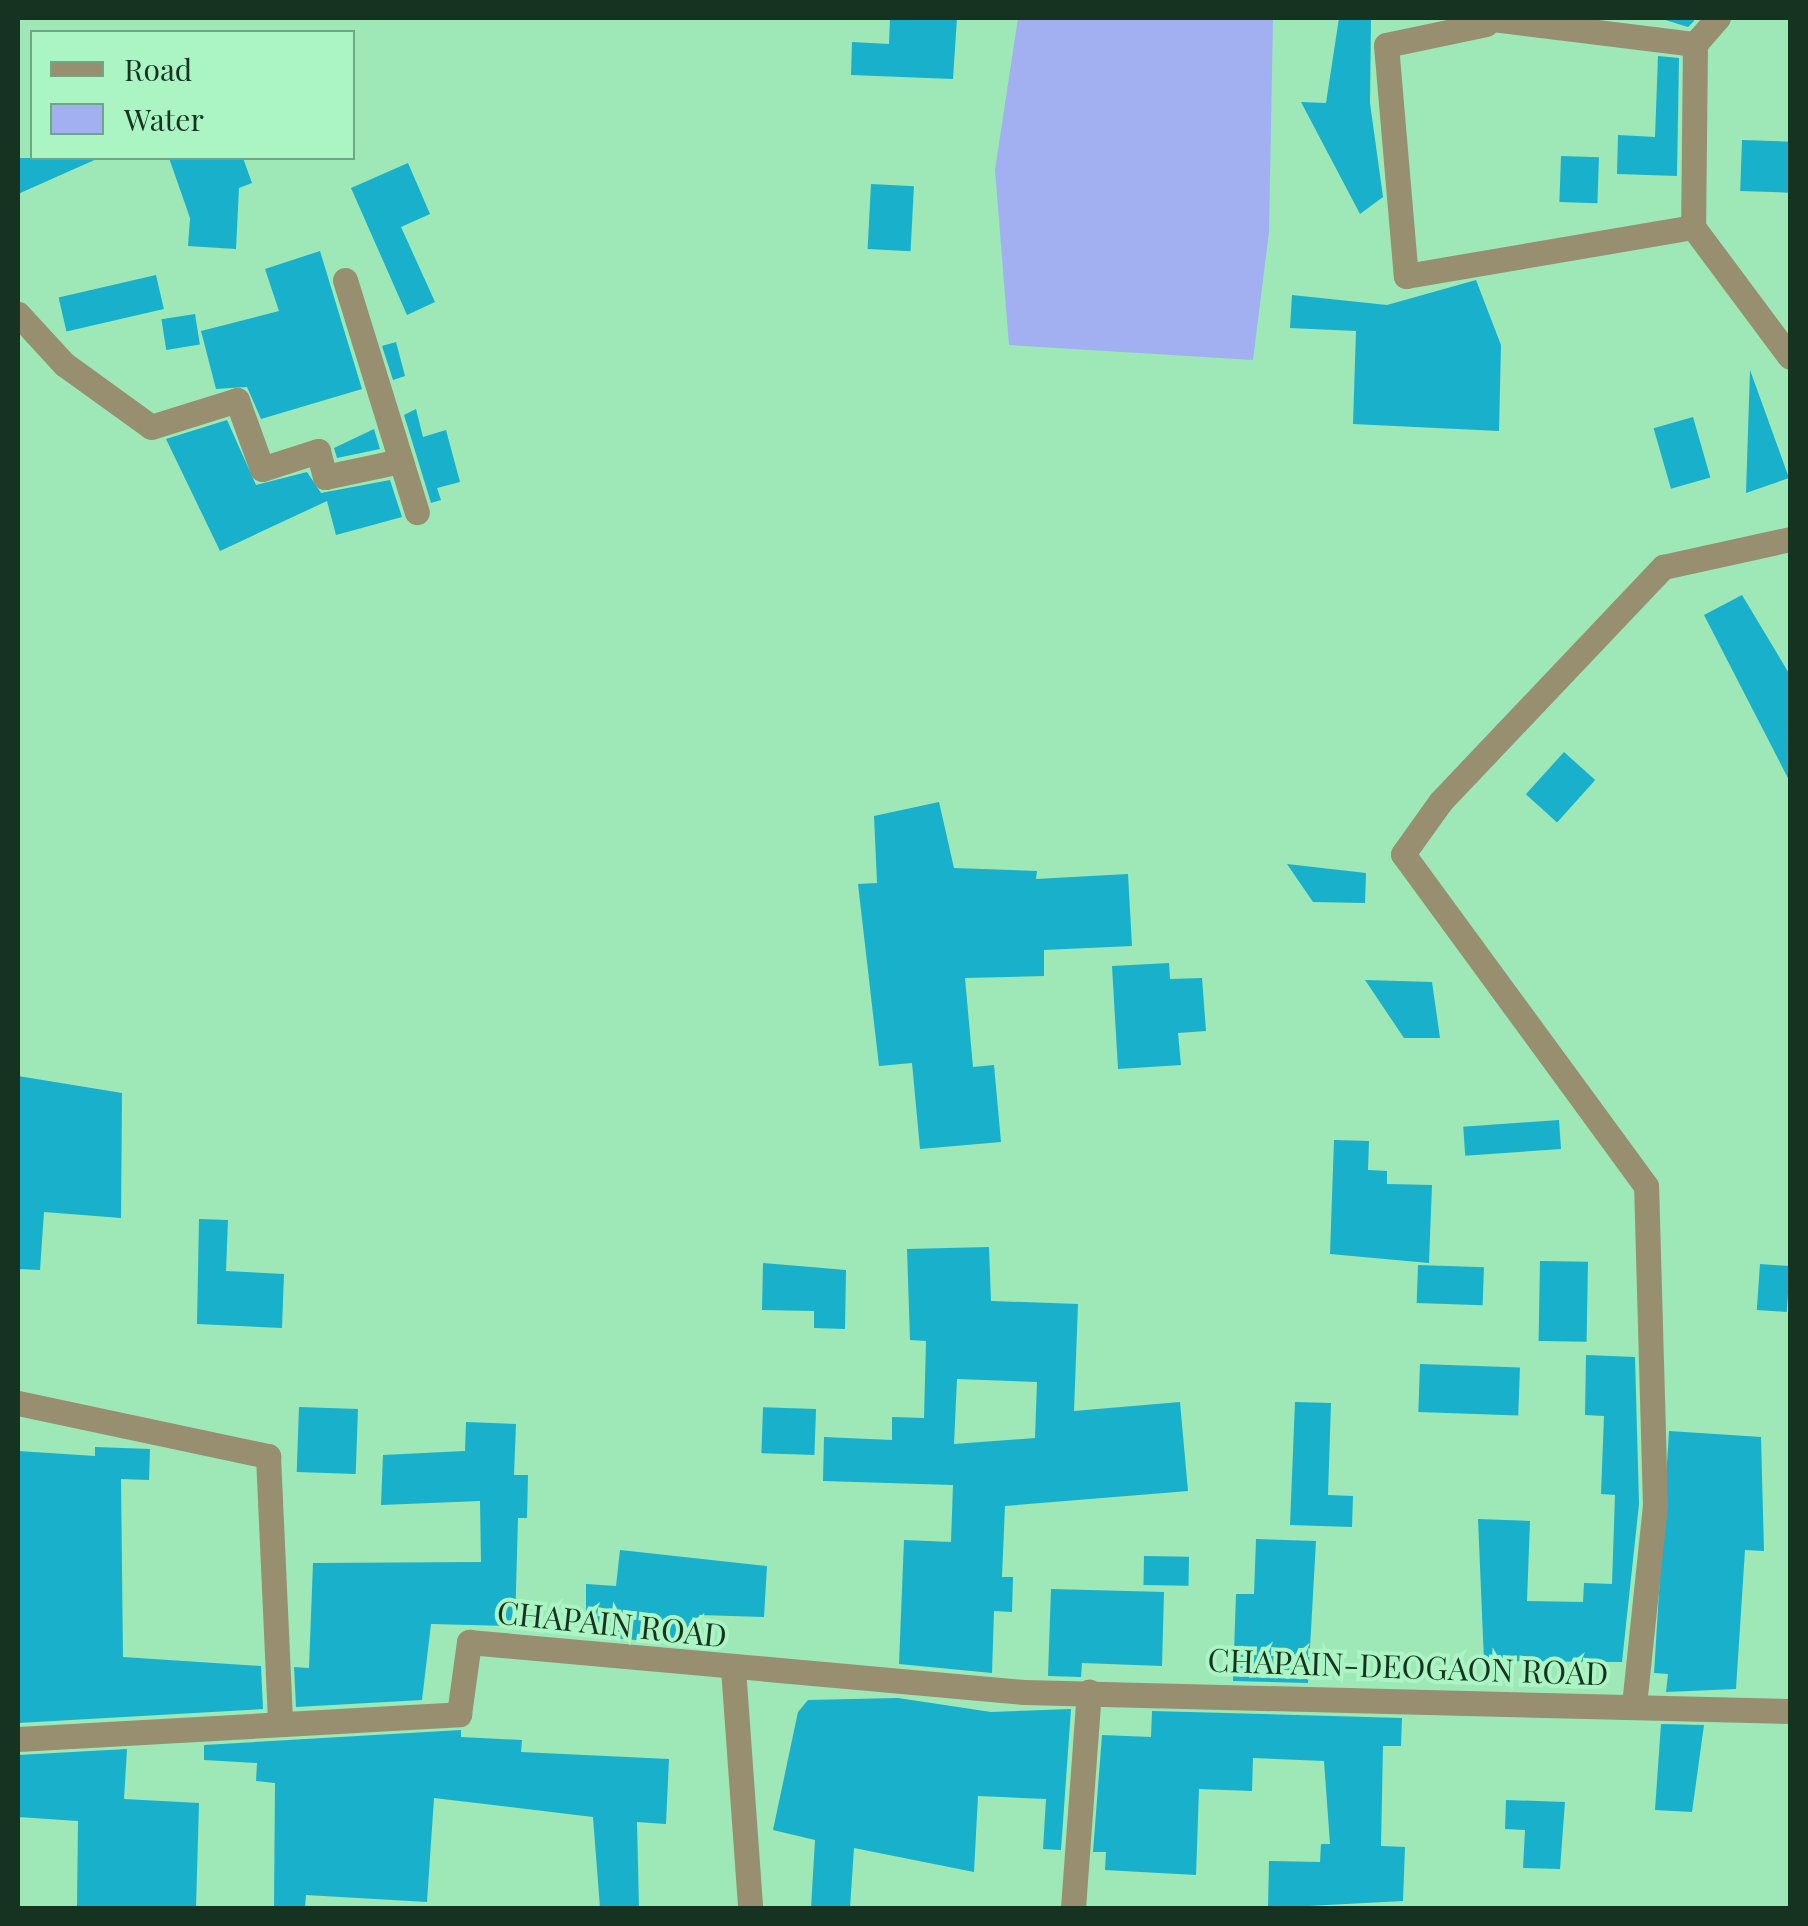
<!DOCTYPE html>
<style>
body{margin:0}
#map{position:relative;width:1808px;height:1926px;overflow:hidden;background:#9ee7b7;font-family:"Playfair Display",serif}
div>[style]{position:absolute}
.water>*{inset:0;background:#a2b0f2}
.building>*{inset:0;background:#18b0cb;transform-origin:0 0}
.minor>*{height:25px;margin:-12.5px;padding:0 12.5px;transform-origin:12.5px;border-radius:12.5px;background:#978f70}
span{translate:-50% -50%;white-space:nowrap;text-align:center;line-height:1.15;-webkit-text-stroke:8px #abf4c3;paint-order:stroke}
.street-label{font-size:32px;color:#153320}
.frame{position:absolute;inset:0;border:20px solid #153320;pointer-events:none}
.legend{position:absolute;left:30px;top:30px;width:325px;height:130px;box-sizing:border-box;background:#abf4c3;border:2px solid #6fa782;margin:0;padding:12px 18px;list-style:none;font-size:30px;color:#153320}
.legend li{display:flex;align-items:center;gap:20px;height:50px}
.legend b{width:50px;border:2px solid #6fa782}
</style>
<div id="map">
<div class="water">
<div style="clip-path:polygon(1018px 18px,1273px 18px,1269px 232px,1253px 360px,1009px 345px,995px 170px)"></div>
</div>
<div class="building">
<div style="clip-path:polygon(890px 18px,957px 18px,953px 79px,851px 75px,852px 42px,889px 44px)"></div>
<div style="clip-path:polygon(1339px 18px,1371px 18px,1370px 103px,1383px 197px,1360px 214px,1301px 102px,1326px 103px)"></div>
<div style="clip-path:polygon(1659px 18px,1694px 18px,1694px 21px,1688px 27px)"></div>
<div style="clip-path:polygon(1658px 56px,1679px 58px,1677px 176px,1617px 174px,1618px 135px,1655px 137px)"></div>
<div style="left:1742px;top:140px;width:48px;height:51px;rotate:2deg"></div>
<div style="left:1561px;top:156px;width:38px;height:46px;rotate:2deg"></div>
<div style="clip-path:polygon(18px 158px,99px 158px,18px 194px)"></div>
<div style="clip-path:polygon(169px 158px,243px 158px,252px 183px,239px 188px,236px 249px,188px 246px,190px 218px)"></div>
<div style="clip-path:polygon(408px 163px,430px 214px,401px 227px,435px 302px,407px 315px,351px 188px)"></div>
<div style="left:871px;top:184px;width:43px;height:65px;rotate:3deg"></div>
<div style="clip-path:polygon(320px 251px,362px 389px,261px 419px,247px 387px,216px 389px,201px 331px,279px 311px,265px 269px)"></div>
<div style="left:156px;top:275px;width:35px;height:100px;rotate:77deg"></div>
<div style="clip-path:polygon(1476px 280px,1501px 345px,1499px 431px,1353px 424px,1356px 331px,1290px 328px,1292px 295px,1387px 305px)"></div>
<div style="left:195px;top:314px;width:31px;height:34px;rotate:81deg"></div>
<div style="clip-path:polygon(396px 342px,405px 376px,393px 380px,382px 346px)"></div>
<div style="clip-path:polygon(1750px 370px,1789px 478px,1746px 493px)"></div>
<div style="clip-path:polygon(416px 409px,423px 437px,446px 430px,460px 482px,437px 488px,441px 500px,431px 503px,404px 415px)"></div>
<div style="left:1693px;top:417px;width:63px;height:41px;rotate:74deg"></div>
<div style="clip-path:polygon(227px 420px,256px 485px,307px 472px,321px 493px,390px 480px,402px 517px,336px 535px,327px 501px,220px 551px,166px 439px)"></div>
<div style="clip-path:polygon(374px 429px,380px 449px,337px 458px,334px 448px)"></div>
<div style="clip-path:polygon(1742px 595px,1790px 675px,1790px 782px,1704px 615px)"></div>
<div style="left:1564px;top:752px;width:42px;height:57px;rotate:42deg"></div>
<div style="clip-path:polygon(939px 802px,954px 868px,1037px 871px,1036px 879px,1128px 874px,1132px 946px,1044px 950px,1044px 976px,965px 978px,973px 1067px,994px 1065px,1001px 1142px,920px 1149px,912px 1063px,879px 1066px,858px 884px,877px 883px,874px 816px)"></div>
<div style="clip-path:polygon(1287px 864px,1366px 873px,1365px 903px,1313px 902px)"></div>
<div style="clip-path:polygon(1169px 963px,1170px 979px,1202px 978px,1206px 1031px,1178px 1033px,1181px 1065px,1118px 1069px,1112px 966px)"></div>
<div style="clip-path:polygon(1365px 980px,1432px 982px,1440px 1038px,1404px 1038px)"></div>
<div style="clip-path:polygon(18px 1076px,122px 1093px,121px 1218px,44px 1212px,40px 1270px,18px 1269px)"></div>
<div style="left:1559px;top:1120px;width:29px;height:96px;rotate:86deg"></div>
<div style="clip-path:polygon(1334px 1140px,1369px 1141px,1368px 1170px,1387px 1171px,1387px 1184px,1432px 1185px,1429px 1263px,1330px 1254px)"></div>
<div style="clip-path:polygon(199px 1219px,228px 1220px,226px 1271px,284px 1274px,282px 1328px,197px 1324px)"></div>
<div style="clip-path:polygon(evenodd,989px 1247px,991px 1301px,1078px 1304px,1074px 1411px,1180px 1402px,1188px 1491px,1005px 1506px,1002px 1577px,1013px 1577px,1012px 1612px,994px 1611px,992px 1673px,899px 1664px,904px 1540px,951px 1542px,953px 1485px,823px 1481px,824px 1437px,892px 1440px,892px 1417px,924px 1418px,926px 1341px,910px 1340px,907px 1249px,989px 1247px,957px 1379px,1037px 1382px,1035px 1438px,954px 1444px,957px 1379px)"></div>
<div style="left:1540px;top:1261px;width:48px;height:80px;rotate:1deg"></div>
<div style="clip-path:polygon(763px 1263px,846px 1270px,845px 1329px,814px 1328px,814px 1311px,762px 1310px)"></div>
<div style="left:1760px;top:1264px;width:30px;height:46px;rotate:4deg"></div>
<div style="left:1418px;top:1265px;width:66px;height:38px;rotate:2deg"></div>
<div style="clip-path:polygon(1586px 1355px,1635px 1357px,1639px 1504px,1622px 1662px,1484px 1661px,1478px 1519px,1530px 1521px,1527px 1601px,1583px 1602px,1584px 1583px,1612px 1584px,1615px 1495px,1601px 1494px,1604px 1416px,1585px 1415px)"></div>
<div style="left:1420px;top:1364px;width:100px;height:48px;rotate:2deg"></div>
<div style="clip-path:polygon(1295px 1402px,1331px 1403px,1328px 1495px,1353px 1496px,1352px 1527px,1290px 1525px)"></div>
<div style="left:299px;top:1407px;width:59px;height:65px;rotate:2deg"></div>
<div style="left:816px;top:1409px;width:46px;height:53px;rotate:92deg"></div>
<div style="clip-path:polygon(466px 1422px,516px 1424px,514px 1475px,528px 1475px,527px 1518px,518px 1518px,515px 1626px,431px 1624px,422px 1700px,296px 1707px,294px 1667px,309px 1668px,313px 1563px,481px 1562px,480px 1501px,381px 1505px,383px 1455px,465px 1451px)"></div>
<div style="clip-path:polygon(1669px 1431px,1761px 1437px,1764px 1551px,1745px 1550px,1736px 1689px,1666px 1692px,1668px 1674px,1654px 1673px)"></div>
<div style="clip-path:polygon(95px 1447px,150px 1449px,149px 1480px,121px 1479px,123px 1657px,261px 1666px,263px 1709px,18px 1723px,18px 1451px,95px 1456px)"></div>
<div style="clip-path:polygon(1256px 1539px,1316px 1541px,1308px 1683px,1233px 1681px,1236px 1594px,1254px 1594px)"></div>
<div style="clip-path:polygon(620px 1550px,767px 1566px,764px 1617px,699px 1615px,698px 1645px,586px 1636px,586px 1584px,616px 1586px)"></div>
<div style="left:1144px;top:1556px;width:45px;height:29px;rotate:1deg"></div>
<div style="clip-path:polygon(1051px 1589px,1164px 1592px,1162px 1666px,1082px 1663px,1081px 1677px,1048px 1676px)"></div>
<div style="clip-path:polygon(898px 1698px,991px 1712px,1071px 1709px,1061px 1850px,1043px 1849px,1046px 1799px,978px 1796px,974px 1872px,854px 1848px,850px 1908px,811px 1908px,815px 1840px,773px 1830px,798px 1712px,808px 1700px)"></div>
<div style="clip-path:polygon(1152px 1711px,1402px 1718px,1401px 1746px,1383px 1746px,1381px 1846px,1405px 1847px,1403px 1901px,1268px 1908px,1269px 1861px,1320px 1862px,1321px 1844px,1330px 1844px,1324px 1761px,1253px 1758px,1252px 1791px,1199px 1789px,1196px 1875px,1105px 1870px,1106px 1852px,1093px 1852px,1102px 1735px,1151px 1737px)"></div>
<div style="clip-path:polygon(1661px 1724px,1704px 1725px,1692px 1812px,1655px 1810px)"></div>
<div style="clip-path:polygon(461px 1730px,461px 1737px,522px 1740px,521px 1752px,669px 1759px,666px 1824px,637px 1822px,639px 1908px,600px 1908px,593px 1817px,434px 1798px,427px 1902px,306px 1895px,305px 1908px,274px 1908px,275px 1783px,256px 1781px,257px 1763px,204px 1760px,204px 1745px)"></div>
<div style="clip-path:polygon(127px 1749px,124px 1799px,199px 1803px,196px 1908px,77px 1908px,78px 1821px,18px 1817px,18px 1755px)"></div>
<div style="clip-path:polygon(1506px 1800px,1565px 1802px,1560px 1869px,1523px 1868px,1525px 1830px,1505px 1829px)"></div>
</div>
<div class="minor">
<div style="left:1485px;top:18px;width:212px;rotate:7.1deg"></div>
<div style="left:1695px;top:44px;width:183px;rotate:90.6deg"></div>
<div style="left:1693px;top:227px;width:162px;rotate:53.3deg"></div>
<div style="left:1486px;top:24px;width:102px;rotate:168.1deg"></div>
<div style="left:1386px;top:45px;width:232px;rotate:85.1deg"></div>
<div style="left:1406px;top:276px;width:291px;rotate:-9.7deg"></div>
<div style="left:1695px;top:44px;width:35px;rotate:-49deg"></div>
<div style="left:345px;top:280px;width:243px;rotate:72.8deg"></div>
<div style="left:18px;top:314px;width:68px;rotate:47.4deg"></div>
<div style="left:64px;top:364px;width:107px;rotate:35.9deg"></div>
<div style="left:151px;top:427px;width:90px;rotate:-17.4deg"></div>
<div style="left:237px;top:400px;width:73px;rotate:70.1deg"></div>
<div style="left:262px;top:469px;width:59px;rotate:-17.8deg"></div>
<div style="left:318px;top:451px;width:27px;rotate:75deg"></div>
<div style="left:325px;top:477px;width:77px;rotate:-12deg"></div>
<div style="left:18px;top:1403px;width:256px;rotate:12deg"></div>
<div style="left:268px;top:1456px;width:268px;rotate:87.4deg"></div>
<div style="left:733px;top:1668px;width:241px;rotate:85.9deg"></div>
<div style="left:1634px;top:1705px;width:201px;rotate:-84deg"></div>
<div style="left:1655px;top:1505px;width:319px;rotate:-91.6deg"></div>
<div style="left:1646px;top:1186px;width:411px;rotate:-126.2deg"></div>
<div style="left:1403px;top:854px;width:65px;rotate:-54.4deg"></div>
<div style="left:1441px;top:801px;width:323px;rotate:-46.5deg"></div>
<div style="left:1663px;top:567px;width:130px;rotate:-12.4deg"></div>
<div style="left:18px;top:1739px;width:442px;rotate:-3.2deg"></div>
<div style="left:459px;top:1714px;width:73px;rotate:-82.1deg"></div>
<div style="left:469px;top:1642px;width:557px;rotate:5.15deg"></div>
<div style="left:1024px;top:1692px;width:766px;rotate:1.42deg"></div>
<div style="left:1073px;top:1908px;width:217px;rotate:-85.8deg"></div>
</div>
<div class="street-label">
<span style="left:612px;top:1623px;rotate:6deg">CHAPAIN ROAD</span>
<span style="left:1408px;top:1666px;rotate:2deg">CHAPAIN-DEOGAON ROAD</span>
</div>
<div class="frame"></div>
<ul class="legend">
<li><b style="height:12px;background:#978f70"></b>Road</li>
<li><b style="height:28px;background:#a2b0f2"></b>Water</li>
</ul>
</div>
